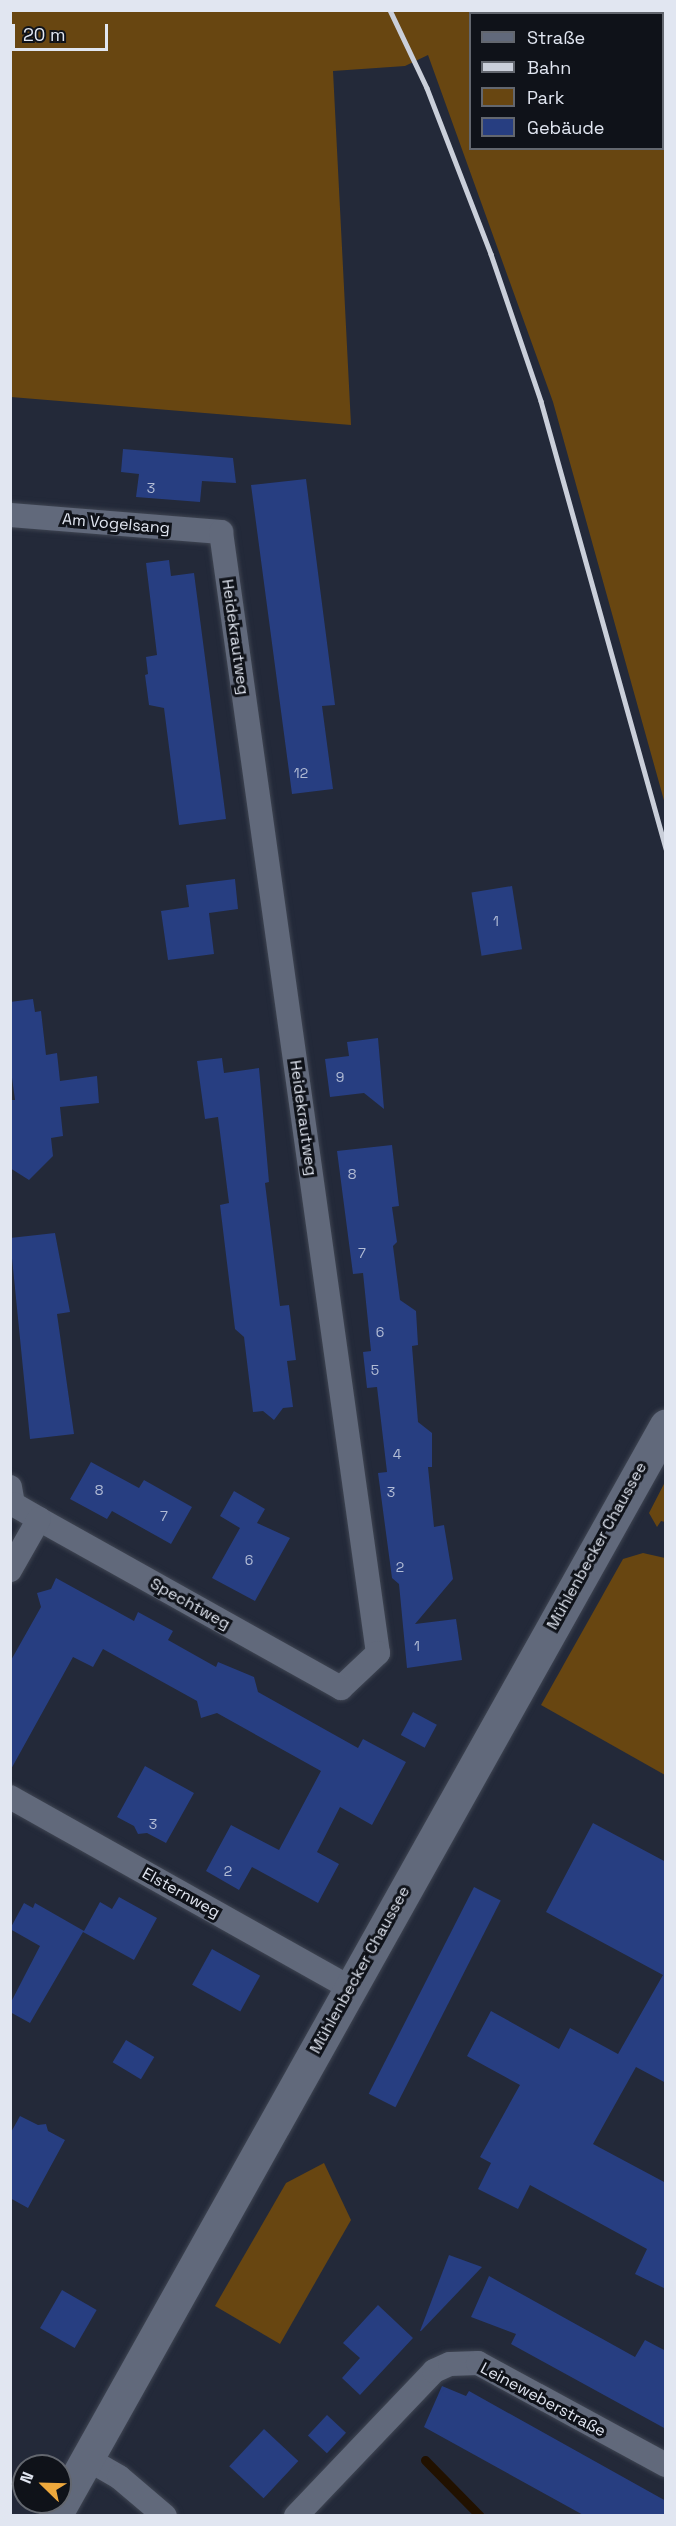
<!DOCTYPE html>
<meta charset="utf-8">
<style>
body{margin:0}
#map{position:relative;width:676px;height:2526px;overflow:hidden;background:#232939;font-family:"Space Grotesk",sans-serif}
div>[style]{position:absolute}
.green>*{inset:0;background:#684611}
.stream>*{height:9px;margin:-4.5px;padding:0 4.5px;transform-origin:4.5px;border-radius:4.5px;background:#211100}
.building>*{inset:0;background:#273e81;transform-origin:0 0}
.roads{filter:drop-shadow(0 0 2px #3f4552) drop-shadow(0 0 2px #3f4552)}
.minor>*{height:24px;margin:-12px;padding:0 12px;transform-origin:12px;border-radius:12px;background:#61697b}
.secondary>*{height:33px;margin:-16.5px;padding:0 16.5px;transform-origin:16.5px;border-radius:16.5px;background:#61697b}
.rail>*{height:4.5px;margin:-2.25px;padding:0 2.25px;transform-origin:2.25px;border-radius:2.25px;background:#cacfda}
span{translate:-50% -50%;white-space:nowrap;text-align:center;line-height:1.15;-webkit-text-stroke:6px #0f1219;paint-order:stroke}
.number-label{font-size:14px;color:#b2bcd5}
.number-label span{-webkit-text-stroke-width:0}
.street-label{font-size:16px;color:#e1e6f1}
.frame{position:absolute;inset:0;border:12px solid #e1e6f1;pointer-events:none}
.legend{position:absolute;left:469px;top:12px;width:195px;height:138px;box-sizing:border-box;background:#0f1219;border:2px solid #63676f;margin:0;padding:8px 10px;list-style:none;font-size:18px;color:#e1e6f1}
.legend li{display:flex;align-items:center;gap:12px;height:30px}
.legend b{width:30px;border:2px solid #63676f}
.north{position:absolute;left:12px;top:2454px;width:60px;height:60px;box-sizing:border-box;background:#0f1219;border:2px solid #63676f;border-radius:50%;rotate:293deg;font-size:16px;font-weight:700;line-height:24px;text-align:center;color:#e1e6f1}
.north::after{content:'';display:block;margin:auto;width:21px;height:27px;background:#eea83c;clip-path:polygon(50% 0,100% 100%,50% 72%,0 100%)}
.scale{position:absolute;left:12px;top:24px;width:96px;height:27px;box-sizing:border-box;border:3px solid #e1e6f1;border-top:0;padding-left:8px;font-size:18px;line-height:21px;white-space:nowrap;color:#e1e6f1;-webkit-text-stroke:4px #0f1219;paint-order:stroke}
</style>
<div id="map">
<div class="green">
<div style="clip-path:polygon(evenodd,10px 11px,665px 11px,665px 804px,553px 402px,428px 55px,405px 66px,333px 71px,351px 425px,11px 397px,10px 11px,470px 14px,662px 14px,662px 148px,470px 148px,470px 14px)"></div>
<div style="clip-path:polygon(665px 1482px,665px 1522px,661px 1521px,657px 1527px,649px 1513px)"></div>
<div style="clip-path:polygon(643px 1553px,665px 1558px,665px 1775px,541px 1705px,623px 1559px)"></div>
<div style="clip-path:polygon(324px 2163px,351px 2220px,280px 2344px,215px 2306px,286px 2183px)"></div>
</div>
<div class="stream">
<div style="left:425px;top:2460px;width:78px;rotate:45.5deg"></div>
</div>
<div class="building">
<div style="clip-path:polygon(123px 449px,233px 458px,236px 483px,202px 481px,200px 502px,136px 497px,139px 474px,121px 472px)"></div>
<div style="clip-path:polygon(306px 479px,335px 705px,322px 706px,333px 789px,292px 794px,251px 485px)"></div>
<div style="clip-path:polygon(169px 560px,171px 576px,194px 573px,226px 819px,179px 825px,164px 708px,149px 705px,145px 675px,148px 674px,146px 657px,157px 655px,146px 563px)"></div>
<div style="clip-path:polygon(235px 879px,238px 909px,209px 913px,214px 954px,168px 960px,161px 911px,189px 907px,186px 885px)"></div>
<div style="left:512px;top:886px;width:64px;height:41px;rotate:81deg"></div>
<div style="clip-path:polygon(33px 999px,35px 1012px,41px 1011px,46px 1055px,57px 1053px,60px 1081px,97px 1076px,99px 1103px,60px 1107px,63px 1136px,51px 1138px,53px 1156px,29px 1180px,10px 1168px,10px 1100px,15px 1100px,10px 1063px,10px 1002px)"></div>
<div style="clip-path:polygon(378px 1038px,384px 1109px,364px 1093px,330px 1097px,325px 1059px,349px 1056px,347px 1042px)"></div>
<div style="clip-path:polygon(222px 1058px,224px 1073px,259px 1068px,269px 1182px,265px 1183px,280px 1306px,289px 1305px,296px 1360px,287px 1361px,293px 1407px,283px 1408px,274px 1420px,263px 1411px,253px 1412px,244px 1337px,235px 1329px,220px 1205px,229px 1203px,218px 1117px,205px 1119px,197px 1061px)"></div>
<div style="clip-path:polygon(392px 1145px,399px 1206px,392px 1207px,397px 1242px,393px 1246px,400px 1300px,416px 1311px,418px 1345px,412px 1346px,418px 1422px,432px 1433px,432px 1467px,428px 1467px,434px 1527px,444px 1525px,453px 1579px,415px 1624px,456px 1619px,462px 1660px,407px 1668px,399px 1584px,392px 1578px,378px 1473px,387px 1472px,377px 1387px,367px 1388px,363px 1352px,371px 1351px,363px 1273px,353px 1274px,337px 1151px)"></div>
<div style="clip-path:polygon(55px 1233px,70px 1312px,57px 1314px,74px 1434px,30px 1439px,10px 1238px)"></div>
<div style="clip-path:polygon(91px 1462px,139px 1488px,144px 1480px,192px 1507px,171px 1544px,112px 1511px,107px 1519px,70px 1499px)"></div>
<div style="clip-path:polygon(234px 1491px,265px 1509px,257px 1523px,290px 1538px,255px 1601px,212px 1578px,240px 1528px,220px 1516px)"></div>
<div style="clip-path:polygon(56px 1578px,134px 1621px,138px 1612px,173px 1631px,168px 1640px,216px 1667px,218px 1662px,254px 1677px,258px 1692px,358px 1748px,363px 1739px,406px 1762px,372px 1825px,340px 1807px,317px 1852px,339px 1864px,318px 1903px,252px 1867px,239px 1890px,206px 1871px,231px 1825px,279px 1850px,321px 1771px,217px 1713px,201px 1718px,197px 1701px,103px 1649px,93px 1667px,73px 1657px,10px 1771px,10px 1662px,41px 1607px,37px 1593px,51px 1589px)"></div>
<div style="left:413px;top:1712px;width:27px;height:26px;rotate:28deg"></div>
<div style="clip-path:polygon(145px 1766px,194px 1793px,166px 1843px,147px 1833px,138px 1834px,134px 1826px,117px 1817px)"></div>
<div style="clip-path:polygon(593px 1823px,666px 1862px,666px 2083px,636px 2067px,593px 2144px,666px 2183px,666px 2289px,635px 2274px,647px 2249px,530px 2185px,518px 2209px,478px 2189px,491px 2163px,480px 2157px,520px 2085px,467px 2056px,491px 2011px,559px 2049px,570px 2028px,618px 2054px,663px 1975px,546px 1912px)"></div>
<div style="left:474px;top:1887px;width:30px;height:232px;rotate:27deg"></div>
<div style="clip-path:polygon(119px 1897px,157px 1918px,134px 1960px,83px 1932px,30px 2023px,10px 2012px,10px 2004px,40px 1946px,10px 1929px,24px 1903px,33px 1908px,35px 1903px,84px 1931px,100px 1902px,112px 1909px)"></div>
<div style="left:212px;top:1949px;width:55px;height:41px;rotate:29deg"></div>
<div style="left:126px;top:2040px;width:33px;height:26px;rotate:31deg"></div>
<div style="clip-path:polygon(20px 2116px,38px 2125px,46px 2124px,48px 2131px,65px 2140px,28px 2208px,10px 2198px,10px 2134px)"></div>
<div style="clip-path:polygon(449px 2255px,482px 2267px,421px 2331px,420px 2331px)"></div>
<div style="clip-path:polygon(489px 2276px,635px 2357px,645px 2340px,666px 2351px,666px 2429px,511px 2344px,516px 2334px,471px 2317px)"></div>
<div style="left:62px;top:2290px;width:40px;height:44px;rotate:30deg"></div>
<div style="clip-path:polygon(378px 2305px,413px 2338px,360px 2395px,342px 2378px,360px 2358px,343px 2343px)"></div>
<div style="clip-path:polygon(442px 2386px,466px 2396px,469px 2391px,666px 2501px,666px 2516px,585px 2516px,424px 2427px)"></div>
<div style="left:327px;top:2415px;width:26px;height:28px;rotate:43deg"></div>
<div style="left:264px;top:2429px;width:47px;height:51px;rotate:43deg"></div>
</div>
<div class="roads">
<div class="minor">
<div style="left:10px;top:515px;width:212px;rotate:4.6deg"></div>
<div style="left:221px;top:532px;width:1132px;rotate:82.03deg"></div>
<div style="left:378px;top:1653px;width:51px;rotate:136.6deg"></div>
<div style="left:341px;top:1688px;width:346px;rotate:-150.8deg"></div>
<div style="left:10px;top:1487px;width:17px;rotate:80deg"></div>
<div style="left:13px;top:1504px;width:30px;rotate:30deg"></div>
<div style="left:39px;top:1519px;width:59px;rotate:119.6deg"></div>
<div style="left:10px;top:1797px;width:391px;rotate:29.3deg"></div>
<div style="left:86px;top:2458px;width:38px;rotate:30deg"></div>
<div style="left:119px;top:2477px;width:60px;rotate:40.3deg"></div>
<div style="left:296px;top:2516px;width:200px;rotate:-46.4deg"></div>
<div style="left:434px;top:2371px;width:17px;rotate:-24deg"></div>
<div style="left:450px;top:2364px;width:28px;rotate:-2deg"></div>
<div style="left:478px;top:2363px;width:214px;rotate:28.5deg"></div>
</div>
<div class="secondary">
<div style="left:55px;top:2516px;width:1250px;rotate:-60.75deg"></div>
</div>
</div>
<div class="rail">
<div style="left:390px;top:10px;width:86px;rotate:64.6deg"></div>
<div style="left:427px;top:88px;width:178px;rotate:68.9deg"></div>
<div style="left:491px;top:254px;width:155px;rotate:71.2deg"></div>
<div style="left:541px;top:401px;width:465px;rotate:74.4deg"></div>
</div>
<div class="number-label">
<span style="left:151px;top:488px">3</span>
<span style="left:301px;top:773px">12</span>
<span style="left:496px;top:921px">1</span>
<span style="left:340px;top:1077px">9</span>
<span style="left:352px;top:1174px">8</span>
<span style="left:362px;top:1253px">7</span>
<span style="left:380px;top:1332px">6</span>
<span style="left:375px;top:1370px">5</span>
<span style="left:397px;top:1454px">4</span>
<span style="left:99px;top:1490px">8</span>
<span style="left:391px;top:1492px">3</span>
<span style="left:164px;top:1516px">7</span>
<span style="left:249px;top:1560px">6</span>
<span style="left:400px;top:1567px">2</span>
<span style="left:417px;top:1646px">1</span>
<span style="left:153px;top:1824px">3</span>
<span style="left:228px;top:1871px">2</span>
</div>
<div class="street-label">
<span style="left:116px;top:524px;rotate:5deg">Am Vogelsang</span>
<span style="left:235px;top:637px;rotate:82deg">Heidekrautweg</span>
<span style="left:303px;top:1118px;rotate:82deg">Heidekrautweg</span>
<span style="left:597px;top:1546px;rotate:-61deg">Mühlenbecker Chaussee</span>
<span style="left:190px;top:1604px;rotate:29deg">Spechtweg</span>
<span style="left:181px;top:1893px;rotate:29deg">Elsternweg</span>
<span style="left:360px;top:1970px;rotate:-61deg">Mühlenbecker Chaussee</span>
<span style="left:543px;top:2400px;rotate:28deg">Leineweberstraße</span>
</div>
<div class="frame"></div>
<ul class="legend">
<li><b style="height:8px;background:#61697b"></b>Straße</li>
<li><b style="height:8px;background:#cacfda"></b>Bahn</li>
<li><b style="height:16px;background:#684611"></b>Park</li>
<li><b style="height:16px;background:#273e81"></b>Gebäude</li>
</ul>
<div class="north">N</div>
<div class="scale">20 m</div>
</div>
